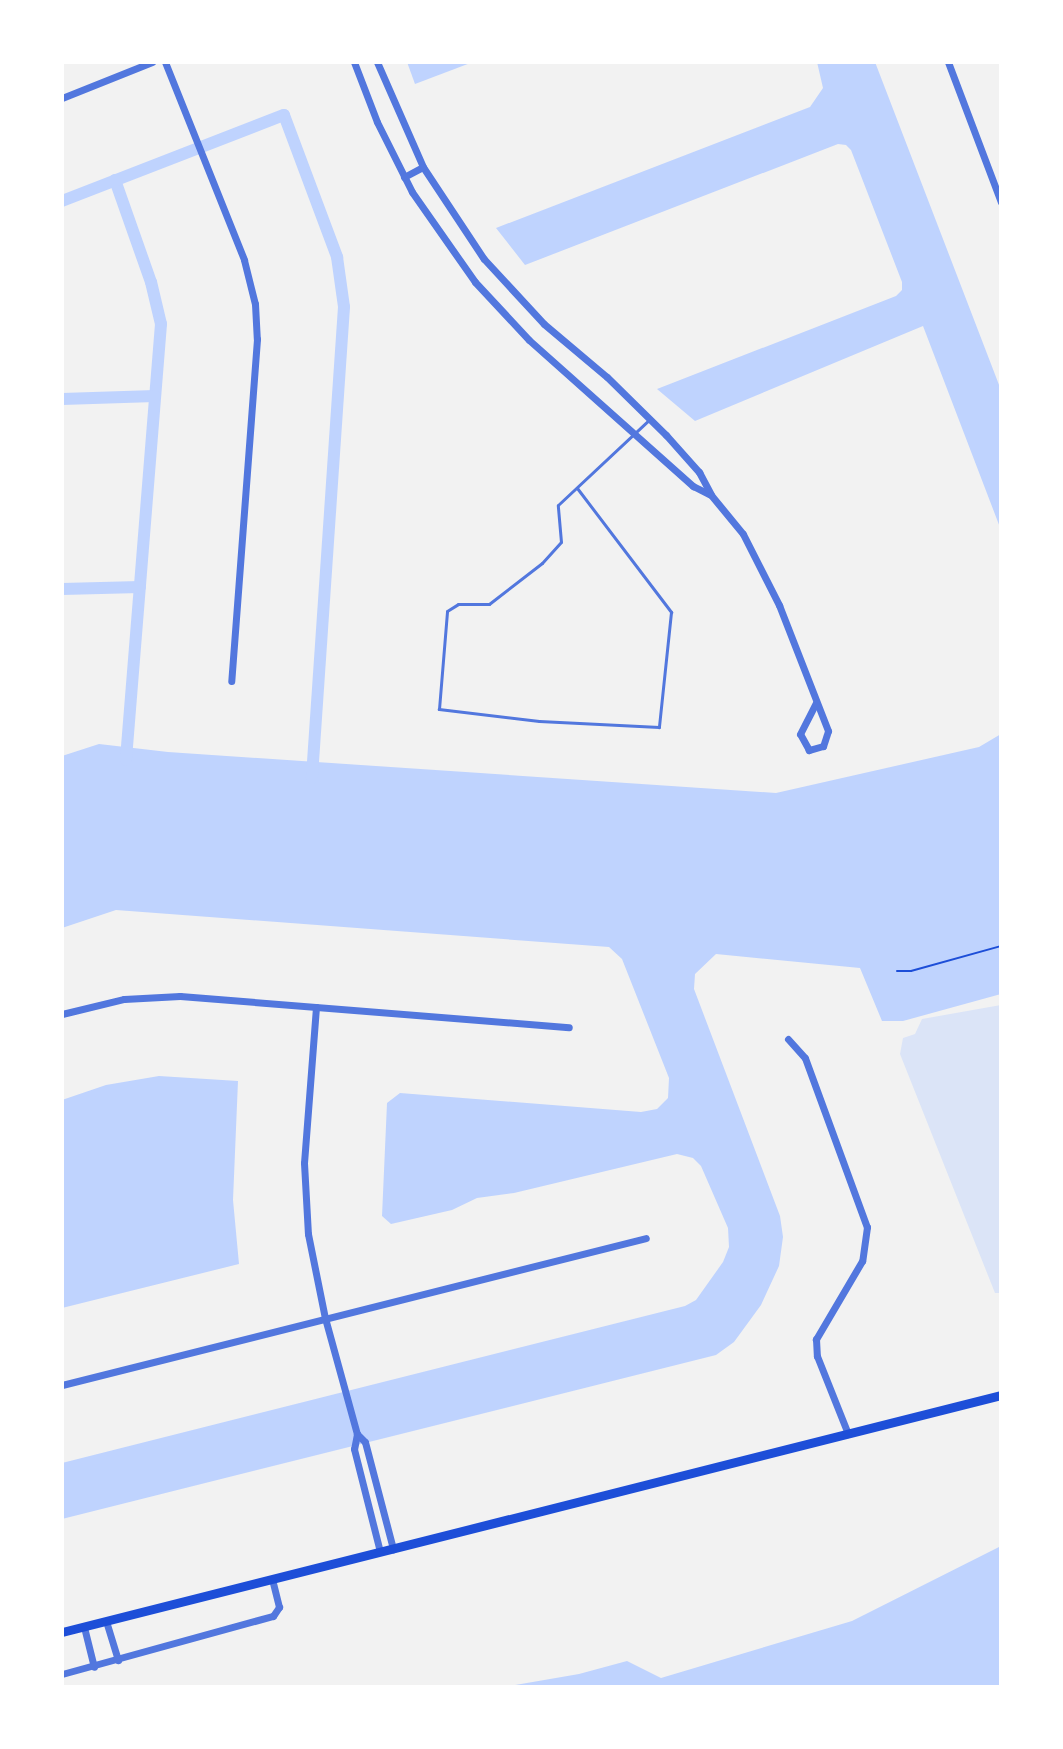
<!DOCTYPE html>
<style>
body{margin:0}
#map{position:relative;width:1063px;height:1749px;overflow:hidden;background:#f2f2f2;font-family:Inter,sans-serif}
div>[style]{position:absolute}
.green>*{inset:0;background:#dbe4f7}
.water>*{inset:0;background:#bfd3fe}
.canal>*{height:12px;margin:-6px;padding:0 6px;transform-origin:6px;border-radius:6px;background:#bfd3fe}
.path>*{height:2px;margin:-1px;padding:0 1px;transform-origin:1px;border-radius:1px;background:#1d4ed8}
.service>*{height:3px;margin:-1.5px;padding:0 1.5px;transform-origin:1.5px;border-radius:1.5px;background:#5277de}
.minor>*{height:7px;margin:-3.5px;padding:0 3.5px;transform-origin:3.5px;border-radius:3.5px;background:#5277de}
.secondary>*{height:9px;margin:-4.5px;padding:0 4.5px;transform-origin:4.5px;border-radius:4.5px;background:#1d4ed8}
span{translate:-50% -50%;white-space:nowrap;text-align:center;line-height:1.15;-webkit-text-stroke:8px #fff;paint-order:stroke}
.frame{position:absolute;inset:0;border:64px solid #fff;pointer-events:none}
</style>
<div id="map">
<div class="green">
<div style="clip-path:polygon(1001px 1005px,1001px 1293px,995px 1293px,900px 1054px,903px 1038px,915px 1034px,922px 1019px)"></div>
</div>
<div class="water">
<div style="clip-path:polygon(407px 62px,473px 62px,415px 84px)"></div>
<div style="clip-path:polygon(817px 62px,875px 62px,1001px 390px,1001px 530px,923px 326px,695px 421px,657px 389px,896px 296px,902px 290px,902px 282px,851px 150px,846px 145px,838px 144px,525px 265px,496px 228px,810px 107px,823px 88px)"></div>
<div style="clip-path:polygon(1001px 734px,1001px 994px,903px 1021px,882px 1021px,860px 968px,716px 954px,695px 974px,694px 989px,780px 1216px,783px 1237px,779px 1266px,761px 1305px,734px 1342px,716px 1355px,62px 1519px,62px 1463px,685px 1306px,696px 1300px,723px 1262px,729px 1247px,728px 1228px,701px 1166px,693px 1158px,677px 1154px,514px 1193px,477px 1198px,452px 1210px,391px 1224px,382px 1216px,387px 1103px,400px 1093px,641px 1112px,657px 1109px,668px 1098px,669px 1078px,622px 959px,609px 947px,116px 910px,62px 928px,62px 756px,99px 744px,168px 752px,776px 793px,979px 747px)"></div>
<div style="clip-path:polygon(159px 1076px,238px 1081px,233px 1200px,239px 1264px,62px 1308px,62px 1100px,106px 1085px)"></div>
<div style="clip-path:polygon(1001px 1546px,1001px 1687px,503px 1687px,579px 1674px,627px 1661px,661px 1678px,852px 1621px)"></div>
</div>
<div class="canal">
<div style="left:115px;top:180px;width:108px;rotate:70.6deg"></div>
<div style="left:151px;top:282px;width:43px;rotate:76.6deg"></div>
<div style="left:161px;top:324px;width:437px;rotate:94.6deg"></div>
<div style="left:62px;top:201px;width:238px;rotate:-21.2deg"></div>
<div style="left:284px;top:115px;width:152px;rotate:69.5deg"></div>
<div style="left:337px;top:257px;width:50px;rotate:82deg"></div>
<div style="left:344px;top:307px;width:472px;rotate:93.9deg"></div>
<div style="left:62px;top:399px;width:93px;rotate:-1.8deg"></div>
<div style="left:62px;top:589px;width:78px;rotate:-1.5deg"></div>
</div>
<div class="path">
<div style="left:897px;top:971px;width:14px"></div>
<div style="left:911px;top:971px;width:93px;rotate:-15.5deg"></div>
</div>
<div class="service">
<div style="left:577px;top:488px;width:156px;rotate:52.8deg"></div>
<div style="left:671px;top:612px;width:116px;rotate:96deg"></div>
<div style="left:659px;top:727px;width:120px;rotate:-177.1deg"></div>
<div style="left:539px;top:721px;width:101px;rotate:-173.2deg"></div>
<div style="left:439px;top:709px;width:98px;rotate:-85.3deg"></div>
<div style="left:447px;top:611px;width:13px;rotate:-32deg"></div>
<div style="left:458px;top:604px;width:31px"></div>
<div style="left:489px;top:604px;width:67px;rotate:-37.7deg"></div>
<div style="left:542px;top:563px;width:28px;rotate:-48deg"></div>
<div style="left:561px;top:542px;width:37px;rotate:-95deg"></div>
<div style="left:558px;top:505px;width:126px;rotate:-43.1deg"></div>
</div>
<div class="minor">
<div style="left:165px;top:62px;width:213px;rotate:68.2deg"></div>
<div style="left:244px;top:260px;width:45px;rotate:76deg"></div>
<div style="left:255px;top:304px;width:35px;rotate:87deg"></div>
<div style="left:257px;top:339px;width:343px;rotate:94.3deg"></div>
<div style="left:354px;top:62px;width:64px;rotate:69deg"></div>
<div style="left:377px;top:122px;width:78px;rotate:63.4deg"></div>
<div style="left:412px;top:192px;width:110px;rotate:55deg"></div>
<div style="left:475px;top:282px;width:79px;rotate:47deg"></div>
<div style="left:529px;top:340px;width:220px;rotate:41.7deg"></div>
<div style="left:693px;top:486px;width:18px;rotate:27deg"></div>
<div style="left:377px;top:62px;width:115px;rotate:66.3deg"></div>
<div style="left:423px;top:167px;width:110px;rotate:56.5deg"></div>
<div style="left:484px;top:259px;width:88px;rotate:47.3deg"></div>
<div style="left:544px;top:324px;width:82px;rotate:40.1deg"></div>
<div style="left:607px;top:377px;width:83px;rotate:44.5deg"></div>
<div style="left:666px;top:435px;width:50px;rotate:48.3deg"></div>
<div style="left:699px;top:472px;width:26px;rotate:62deg"></div>
<div style="left:711px;top:495px;width:50px;rotate:50.6deg"></div>
<div style="left:743px;top:534px;width:80px;rotate:63.1deg"></div>
<div style="left:779px;top:605px;width:135px;rotate:68.7deg"></div>
<div style="left:828px;top:731px;width:16px;rotate:108deg"></div>
<div style="left:823px;top:746px;width:15px;rotate:164deg"></div>
<div style="left:809px;top:750px;width:18px;rotate:-119deg"></div>
<div style="left:800px;top:734px;width:35px;rotate:-63deg"></div>
<div style="left:948px;top:62px;width:150px;rotate:69.3deg"></div>
<div style="left:62px;top:98px;width:97px;rotate:-21.8deg"></div>
<div style="left:404px;top:177px;width:21px;rotate:-28deg"></div>
<div style="left:316px;top:1007px;width:156px;rotate:94.4deg"></div>
<div style="left:304px;top:1163px;width:71px;rotate:86.8deg"></div>
<div style="left:308px;top:1234px;width:86px;rotate:78.6deg"></div>
<div style="left:325px;top:1318px;width:120px;rotate:74.6deg"></div>
<div style="left:357px;top:1434px;width:15px;rotate:101deg"></div>
<div style="left:354px;top:1449px;width:106px;rotate:75.8deg"></div>
<div style="left:62px;top:1014px;width:64px;rotate:-13.6deg"></div>
<div style="left:124px;top:999px;width:56px;rotate:-3.1deg"></div>
<div style="left:180px;top:996px;width:390px;rotate:4.6deg"></div>
<div style="left:788px;top:1039px;width:25px;rotate:48deg"></div>
<div style="left:805px;top:1058px;width:180px;rotate:69.9deg"></div>
<div style="left:867px;top:1227px;width:34px;rotate:98deg"></div>
<div style="left:862px;top:1261px;width:91px;rotate:120.5deg"></div>
<div style="left:816px;top:1339px;width:17px;rotate:87deg"></div>
<div style="left:817px;top:1356px;width:84px;rotate:68.3deg"></div>
<div style="left:62px;top:1385px;width:602px;rotate:-14.13deg"></div>
<div style="left:357px;top:1434px;width:11px;rotate:45deg"></div>
<div style="left:365px;top:1442px;width:111px;rotate:75.3deg"></div>
<div style="left:106px;top:1621px;width:41px;rotate:72.9deg"></div>
<div style="left:84px;top:1627px;width:41px;rotate:76deg"></div>
<div style="left:62px;top:1674px;width:219px;rotate:-15.4deg"></div>
<div style="left:273px;top:1616px;width:11px;rotate:-56deg"></div>
<div style="left:279px;top:1607px;width:29px;rotate:-104deg"></div>
</div>
<div class="secondary">
<div style="left:62px;top:1632px;width:968px;rotate:-14.17deg"></div>
</div>
<div class="frame"></div>
</div>
